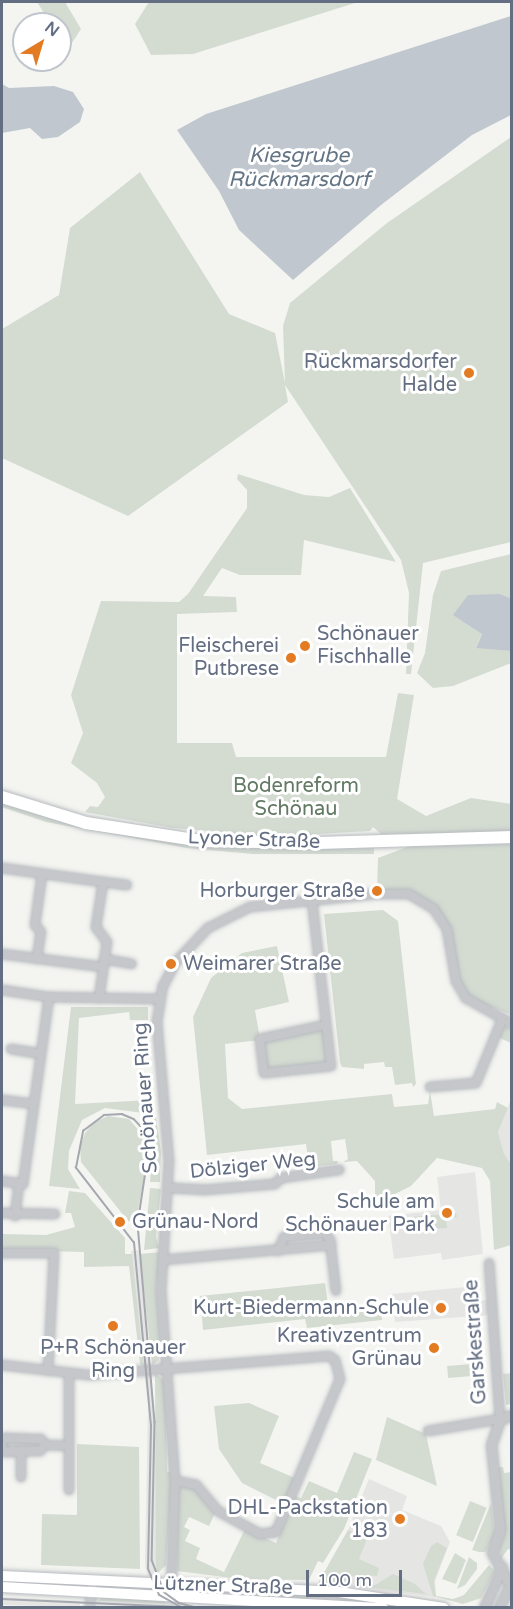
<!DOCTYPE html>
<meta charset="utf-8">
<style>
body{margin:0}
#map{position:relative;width:513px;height:1609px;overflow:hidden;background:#f4f5f1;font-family:"Varela Round",sans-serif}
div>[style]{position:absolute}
.built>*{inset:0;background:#e5e5e4}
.green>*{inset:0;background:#d4dcd2;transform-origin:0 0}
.water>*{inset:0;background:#c0c7ce}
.roads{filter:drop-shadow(0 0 2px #b7babf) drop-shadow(0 0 2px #b7babf)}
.minor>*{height:8px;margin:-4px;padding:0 4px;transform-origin:4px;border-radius:4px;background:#c5c7cb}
.tertiary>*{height:9px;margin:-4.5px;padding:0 4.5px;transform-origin:4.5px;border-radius:4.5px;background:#c5c7cb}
.secondary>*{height:10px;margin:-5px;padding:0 5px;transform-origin:5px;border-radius:5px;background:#fff}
.primary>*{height:12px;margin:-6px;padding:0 6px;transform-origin:6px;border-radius:6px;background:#fff}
.tram>*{height:1.5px;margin:-0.75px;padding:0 0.75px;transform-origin:0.75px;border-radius:0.75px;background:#a5a8af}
.dots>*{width:16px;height:16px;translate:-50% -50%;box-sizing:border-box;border:3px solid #fff;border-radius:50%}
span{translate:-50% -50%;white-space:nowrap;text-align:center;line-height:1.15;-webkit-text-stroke:6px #fff;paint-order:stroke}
.poi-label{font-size:20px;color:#646e82}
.right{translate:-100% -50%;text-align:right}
.left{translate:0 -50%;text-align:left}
.park-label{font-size:20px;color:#627963}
.street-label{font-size:20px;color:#646e82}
.water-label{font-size:21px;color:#647586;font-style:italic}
.frame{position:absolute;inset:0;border:3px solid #646e82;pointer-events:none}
.north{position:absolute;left:12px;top:12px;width:60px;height:60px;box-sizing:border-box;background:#fff;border:2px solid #c1c5cd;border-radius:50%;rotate:38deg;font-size:16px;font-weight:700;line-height:24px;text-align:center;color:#646e82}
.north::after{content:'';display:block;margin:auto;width:21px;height:27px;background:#e37b23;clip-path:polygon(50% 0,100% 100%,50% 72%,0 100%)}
.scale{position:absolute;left:306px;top:1570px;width:96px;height:27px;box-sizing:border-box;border:3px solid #646e82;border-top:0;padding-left:8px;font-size:18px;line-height:21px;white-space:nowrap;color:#646e82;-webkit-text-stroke:4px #fff;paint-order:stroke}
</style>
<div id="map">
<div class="built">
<div style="clip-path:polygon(511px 1099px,511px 1164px,504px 1155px,498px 1132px)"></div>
<div style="clip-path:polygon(475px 1172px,483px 1254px,442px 1260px,441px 1253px,394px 1259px,388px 1216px,441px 1210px,437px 1177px)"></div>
<div style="clip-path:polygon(139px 1250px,158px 1452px,156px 1575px,148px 1576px,145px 1566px,148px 1406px,131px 1251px)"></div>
<div style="clip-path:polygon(477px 1286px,479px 1301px,487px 1300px,489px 1315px,395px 1322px,392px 1294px)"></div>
<div style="clip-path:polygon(369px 1479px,407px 1496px,402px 1510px,441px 1526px,450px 1542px,435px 1581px,436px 1597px,319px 1583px,348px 1530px)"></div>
<div style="clip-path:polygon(2px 1597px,80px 1601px,80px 1607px,2px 1605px)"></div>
<div style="clip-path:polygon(160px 1599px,203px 1608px,97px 1608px,98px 1601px,165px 1604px)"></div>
</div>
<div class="green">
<div style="clip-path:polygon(37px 2px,65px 2px,81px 29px,68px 49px,60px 37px,60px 24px,51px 24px)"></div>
<div style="clip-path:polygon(149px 2px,358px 2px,193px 54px,151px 55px,135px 24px)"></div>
<div style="clip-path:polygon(511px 137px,511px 542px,423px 563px,411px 674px,406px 674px,409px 593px,401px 560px,285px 385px,288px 402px,128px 516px,2px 458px,2px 329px,59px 295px,70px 228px,140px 172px,229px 314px,275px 333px,285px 383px,283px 326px,290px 303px,387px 223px)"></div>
<div style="clip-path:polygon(238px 474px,304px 495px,329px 497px,350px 488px,396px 562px,304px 540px,301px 575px,240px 575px,222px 568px,203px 596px,236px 597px,237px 612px,177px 614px,177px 743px,232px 743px,236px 757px,386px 757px,398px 693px,414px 695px,397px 799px,426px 816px,471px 798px,511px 804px,511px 833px,381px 834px,373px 827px,370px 831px,316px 834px,308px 839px,234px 838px,234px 833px,173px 828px,85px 812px,90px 806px,98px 807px,105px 797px,97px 783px,71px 763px,83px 733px,71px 695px,101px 601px,179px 602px,188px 594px,247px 508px,247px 490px,237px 479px)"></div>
<div style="clip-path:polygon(511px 554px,511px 598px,500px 594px,476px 647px,511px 651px,511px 663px,453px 686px,433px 688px,417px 673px,425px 653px,433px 595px,441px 571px)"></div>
<div style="clip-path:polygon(2px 801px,124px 833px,374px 844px,374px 854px,253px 854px,187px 848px,46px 822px,2px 807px)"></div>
<div style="clip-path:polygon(511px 844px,511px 1015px,492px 1007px,489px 1011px,468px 995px,460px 980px,450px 929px,436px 907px,409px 890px,377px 890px,378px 858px,410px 846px)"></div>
<div style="clip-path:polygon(383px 910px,398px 921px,416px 1084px,413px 1087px,412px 1083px,395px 1085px,392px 1067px,385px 1067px,384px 1062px,364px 1064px,364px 1069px,342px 1067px,340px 1062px,324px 914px)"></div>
<div style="clip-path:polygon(277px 946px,289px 1002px,255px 1010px,260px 1039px,325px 1025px,331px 1066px,264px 1073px,260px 1040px,225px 1044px,228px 1098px,242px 1109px,392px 1094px,394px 1107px,428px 1104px,430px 1091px,434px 1116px,495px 1109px,497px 1102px,508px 1108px,498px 1132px,504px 1154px,511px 1164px,511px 1245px,494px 1250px,490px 1181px,482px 1168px,437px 1158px,411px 1186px,391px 1196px,375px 1199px,375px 1181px,357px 1161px,343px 1162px,348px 1159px,345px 1139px,331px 1141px,333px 1161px,338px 1161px,337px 1164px,309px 1167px,306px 1144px,207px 1155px,193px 1017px,211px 978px,242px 953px)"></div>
<div style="clip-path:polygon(71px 1007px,148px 1007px,148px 1020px,130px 1020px,129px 1012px,79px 1018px,75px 1104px,150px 1100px,151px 1114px,105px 1108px,82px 1120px,69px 1151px,68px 1169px,80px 1189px,49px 1186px)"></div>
<div style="clip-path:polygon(502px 1025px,511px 1029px,511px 1043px,495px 1036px)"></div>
<div style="clip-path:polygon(108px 1116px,129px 1119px,146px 1139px,148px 1156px,136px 1221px,128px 1221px,81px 1162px,80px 1147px,85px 1133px,94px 1122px)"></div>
<div style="clip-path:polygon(156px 1117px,161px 1152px,160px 1182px,150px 1182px,153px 1142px,141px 1118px)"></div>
<div style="clip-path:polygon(150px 1188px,161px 1189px,156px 1237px,159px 1248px,144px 1250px)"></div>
<div style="clip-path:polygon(69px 1191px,85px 1193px,125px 1238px,125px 1254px,132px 1254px,144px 1367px,140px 1364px,129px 1266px,84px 1267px,84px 1252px,2px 1250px,2px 1234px,46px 1235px,75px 1227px,71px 1213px,65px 1213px)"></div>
<div style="clip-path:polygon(456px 1213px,457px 1217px,446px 1218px,447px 1228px,429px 1229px,428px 1219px,401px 1222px,401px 1218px)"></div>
<div style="clip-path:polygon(161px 1252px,156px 1287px,161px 1349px,158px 1361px,152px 1365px,140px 1254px)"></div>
<div style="clip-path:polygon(325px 1283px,329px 1312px,381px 1307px,382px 1320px,307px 1328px,305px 1319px,203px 1330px,200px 1296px)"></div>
<div style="left:471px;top:1364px;width:12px;height:24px;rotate:85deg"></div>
<div style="clip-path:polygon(155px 1373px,165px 1381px,167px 1472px,172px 1472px,166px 1565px,156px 1575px)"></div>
<div style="clip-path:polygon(511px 1373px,511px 1404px,506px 1405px,503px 1374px)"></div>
<div style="clip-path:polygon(249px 1403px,279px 1416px,260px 1463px,295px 1478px,284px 1504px,242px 1483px,219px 1449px,214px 1406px)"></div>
<div style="clip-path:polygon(387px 1417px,426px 1434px,437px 1486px,376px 1460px)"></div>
<div style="clip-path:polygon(37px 1440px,37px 1447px,8px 1447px,4px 1443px)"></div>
<div style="clip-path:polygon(77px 1444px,139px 1447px,140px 1569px,41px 1565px,42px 1514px,77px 1515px)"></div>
<div style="clip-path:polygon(354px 1452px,372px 1459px,344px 1529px,323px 1563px,318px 1561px,309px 1580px,240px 1579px,177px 1571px,178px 1492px,182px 1485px,195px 1488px,215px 1513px,209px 1526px,189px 1517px,184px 1527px,190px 1530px,185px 1541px,200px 1548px,196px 1559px,224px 1572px,245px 1529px,276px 1543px,295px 1496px,301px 1498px,309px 1481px,337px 1493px)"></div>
<div style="clip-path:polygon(495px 1467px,503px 1467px,504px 1473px,511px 1472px,511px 1550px,508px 1549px,501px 1559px,499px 1548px,504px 1535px)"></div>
<div style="left:470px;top:1501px;width:18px;height:37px;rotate:22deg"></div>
<div style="clip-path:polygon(491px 1503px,495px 1535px,485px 1552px,479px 1552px,472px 1550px)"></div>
<div style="clip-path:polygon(348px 1530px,367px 1539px,359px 1559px,379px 1568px,377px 1576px,355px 1575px,339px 1584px,318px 1583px)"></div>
<div style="clip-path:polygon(437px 1542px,447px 1548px,434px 1581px,436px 1596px,453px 1599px,464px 1595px,489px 1565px,495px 1571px,481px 1598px,463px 1604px,433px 1596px,423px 1564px,431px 1546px)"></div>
<div style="clip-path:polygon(455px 1553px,466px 1560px,456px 1584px,442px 1579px)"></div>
<div style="clip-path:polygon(469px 1557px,477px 1563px,477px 1569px,465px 1585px,457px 1589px)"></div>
<div style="clip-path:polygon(393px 1574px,415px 1584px,426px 1594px,351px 1585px,375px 1585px)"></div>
<div style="left:237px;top:1590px;width:71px;height:8px;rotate:2deg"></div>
<div style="clip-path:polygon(103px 1597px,160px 1599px,166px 1604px,98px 1601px)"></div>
</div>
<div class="water">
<div style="clip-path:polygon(511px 16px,511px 115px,472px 135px,381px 205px,293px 280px,239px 230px,219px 191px,177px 130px,206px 114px)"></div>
<div style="clip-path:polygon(2px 84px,9px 88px,54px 86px,73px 92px,84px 109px,80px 122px,58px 137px,42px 139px,30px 128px,2px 133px)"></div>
<div style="clip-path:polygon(500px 594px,511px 598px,511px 651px,476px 648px,482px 634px,453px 615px,468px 595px)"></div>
</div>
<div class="roads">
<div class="minor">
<div style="left:2px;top:868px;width:102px;rotate:7.9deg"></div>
<div style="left:103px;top:882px;width:46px;rotate:98.8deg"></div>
<div style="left:96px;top:927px;width:19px;rotate:54deg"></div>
<div style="left:107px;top:942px;width:57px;rotate:98.1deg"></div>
<div style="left:103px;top:882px;width:24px;rotate:7deg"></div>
<div style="left:312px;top:900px;width:167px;rotate:83.5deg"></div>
<div style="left:331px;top:1066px;width:67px;rotate:174deg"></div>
<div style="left:264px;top:1073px;width:34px;rotate:-97deg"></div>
<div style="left:260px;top:1039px;width:66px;rotate:-12.2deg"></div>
<div style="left:2px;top:954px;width:102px;rotate:7.3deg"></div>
<div style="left:37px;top:959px;width:27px;rotate:-82deg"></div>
<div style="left:41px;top:932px;width:9px;rotate:-131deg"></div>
<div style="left:35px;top:925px;width:51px;rotate:-82.2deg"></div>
<div style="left:104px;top:959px;width:28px;rotate:10deg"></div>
<div style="left:2px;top:990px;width:48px;rotate:8.5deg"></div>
<div style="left:49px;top:997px;width:111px;rotate:1deg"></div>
<div style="left:11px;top:1049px;width:30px;rotate:9deg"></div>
<div style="left:430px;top:1087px;width:46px;rotate:-5deg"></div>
<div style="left:476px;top:1083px;width:68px;rotate:-67.6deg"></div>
<div style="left:2px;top:1100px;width:32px;rotate:7deg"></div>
<div style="left:2px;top:1181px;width:21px;rotate:8deg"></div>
<div style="left:23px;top:1184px;width:189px;rotate:-82.1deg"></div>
<div style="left:169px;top:1188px;width:35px;rotate:3deg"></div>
<div style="left:204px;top:1190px;width:71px;rotate:-4.8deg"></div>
<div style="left:275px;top:1184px;width:8px;rotate:-45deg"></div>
<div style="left:281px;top:1178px;width:59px;rotate:-7.9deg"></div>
<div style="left:2px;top:1213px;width:53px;rotate:1.1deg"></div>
<div style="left:15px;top:1216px;width:33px;rotate:-83deg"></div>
<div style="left:278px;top:1251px;width:15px;rotate:-67deg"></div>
<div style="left:284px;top:1237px;width:41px;rotate:-5.6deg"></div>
<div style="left:325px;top:1233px;width:9px;rotate:54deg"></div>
<div style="left:330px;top:1240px;width:51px;rotate:83.3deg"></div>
<div style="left:2px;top:1253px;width:52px"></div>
<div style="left:54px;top:1253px;width:118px;rotate:92.9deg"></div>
<div style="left:163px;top:1260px;width:169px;rotate:-5.1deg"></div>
<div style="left:2px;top:1365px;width:88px;rotate:6.6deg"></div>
<div style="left:89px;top:1375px;width:241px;rotate:-4.5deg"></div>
<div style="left:329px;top:1356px;width:7px;rotate:34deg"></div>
<div style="left:335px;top:1360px;width:20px;rotate:75deg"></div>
<div style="left:340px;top:1379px;width:166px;rotate:112.7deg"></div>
<div style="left:276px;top:1532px;width:16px;rotate:173deg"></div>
<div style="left:260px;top:1534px;width:48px;rotate:-151.3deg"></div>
<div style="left:218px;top:1511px;width:34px;rotate:-130deg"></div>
<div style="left:196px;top:1485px;width:21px;rotate:-169deg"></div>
<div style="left:428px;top:1431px;width:73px;rotate:-9.5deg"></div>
<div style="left:500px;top:1419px;width:156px;rotate:-94deg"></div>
<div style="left:2px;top:1443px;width:6px;rotate:-59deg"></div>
<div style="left:5px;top:1438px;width:36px;rotate:2deg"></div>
<div style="left:41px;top:1439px;width:7px;rotate:56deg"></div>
<div style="left:45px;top:1445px;width:24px;rotate:2deg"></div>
<div style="left:2px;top:1448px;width:5px;rotate:53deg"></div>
<div style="left:5px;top:1452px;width:35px;rotate:-2deg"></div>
<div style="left:40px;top:1451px;width:8px;rotate:-50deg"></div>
<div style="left:21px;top:1477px;width:26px;rotate:-90deg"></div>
<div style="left:69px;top:1490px;width:116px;rotate:-90deg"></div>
<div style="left:171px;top:1596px;width:115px;rotate:-88deg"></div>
<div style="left:175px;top:1481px;width:191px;rotate:-94.2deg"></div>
<div style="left:161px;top:1291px;width:129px;rotate:-86.5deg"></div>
<div style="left:169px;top:1162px;width:141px;rotate:-94.9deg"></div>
<div style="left:157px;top:1022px;width:36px;rotate:-81deg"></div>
<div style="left:163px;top:986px;width:26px;rotate:-62deg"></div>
<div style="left:175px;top:963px;width:48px;rotate:-46.7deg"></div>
<div style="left:208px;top:928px;width:47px;rotate:-26.6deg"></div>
<div style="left:250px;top:907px;width:126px;rotate:-5.9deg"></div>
<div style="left:375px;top:894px;width:34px"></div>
<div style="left:409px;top:894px;width:29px;rotate:31deg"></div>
<div style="left:434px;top:909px;width:24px;rotate:57deg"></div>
<div style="left:447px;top:929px;width:53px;rotate:80.2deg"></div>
<div style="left:456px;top:981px;width:20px;rotate:60deg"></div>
<div style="left:466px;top:998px;width:53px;rotate:29.5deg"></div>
<div style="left:90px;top:1608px;width:28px;rotate:-84deg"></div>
</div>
<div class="tertiary">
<div style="left:484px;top:1608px;width:45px;rotate:-66.3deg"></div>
<div style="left:499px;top:1608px;width:25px;rotate:-64deg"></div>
<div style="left:510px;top:1585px;width:38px;rotate:-119deg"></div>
<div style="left:492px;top:1552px;width:23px;rotate:-70deg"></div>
<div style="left:500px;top:1530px;width:85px;rotate:-96deg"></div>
<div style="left:491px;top:1445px;width:28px;rotate:-71deg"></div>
<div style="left:500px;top:1419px;width:13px;rotate:-18deg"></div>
</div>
<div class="secondary">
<div style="left:2px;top:1576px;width:337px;rotate:2.7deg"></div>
<div style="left:339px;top:1592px;width:106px;rotate:8.7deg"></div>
<div style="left:2px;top:1587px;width:382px;rotate:3.2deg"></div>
</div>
<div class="primary">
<div style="left:2px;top:797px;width:88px;rotate:17.2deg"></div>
<div style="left:86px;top:823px;width:116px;rotate:8.9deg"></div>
<div style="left:201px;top:841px;width:118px;rotate:1deg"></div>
<div style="left:319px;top:843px;width:193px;rotate:-1.8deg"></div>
</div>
</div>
<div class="tram">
<div style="left:2px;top:1599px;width:173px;rotate:2.6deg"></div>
<div style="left:182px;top:1608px;width:26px;rotate:-151deg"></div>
<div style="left:159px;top:1595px;width:28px;rotate:-113deg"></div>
<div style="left:148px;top:1569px;width:143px;rotate:-88.8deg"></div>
<div style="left:151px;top:1426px;width:184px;rotate:-95.3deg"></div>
<div style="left:134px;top:1243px;width:95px;rotate:-127.7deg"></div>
<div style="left:76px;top:1168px;width:38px;rotate:-79deg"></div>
<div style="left:83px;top:1131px;width:26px;rotate:-37deg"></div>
<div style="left:104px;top:1115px;width:18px;rotate:-3deg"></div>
<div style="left:122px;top:1114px;width:13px;rotate:23deg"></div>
<div style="left:134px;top:1119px;width:18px;rotate:47deg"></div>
<div style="left:146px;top:1132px;width:14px;rotate:73deg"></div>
<div style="left:150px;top:1145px;width:80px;rotate:98.6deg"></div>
<div style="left:138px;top:1224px;width:199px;rotate:85.1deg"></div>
<div style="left:155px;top:1422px;width:138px;rotate:91.2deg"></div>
<div style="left:152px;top:1560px;width:34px;rotate:69deg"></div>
<div style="left:164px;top:1592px;width:19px;rotate:36deg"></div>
<div style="left:179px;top:1603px;width:20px;rotate:15deg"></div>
</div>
<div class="dots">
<div style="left:469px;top:373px;background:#e37b23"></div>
<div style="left:305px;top:646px;background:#e37b23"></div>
<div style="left:291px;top:658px;background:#e37b23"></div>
<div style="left:377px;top:891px;background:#e37b23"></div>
<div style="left:171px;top:964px;background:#e37b23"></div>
<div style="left:447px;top:1213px;background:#e37b23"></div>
<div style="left:120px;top:1222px;background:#e37b23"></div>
<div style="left:441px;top:1308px;background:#e37b23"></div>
<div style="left:113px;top:1326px;background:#e37b23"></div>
<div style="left:434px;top:1348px;background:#e37b23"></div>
<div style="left:400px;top:1519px;background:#e37b23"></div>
</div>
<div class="poi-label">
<span class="right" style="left:457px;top:374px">Rückmarsdorfer<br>Halde</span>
<span class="left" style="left:317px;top:646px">Schönauer<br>Fischhalle</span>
<span class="right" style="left:279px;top:658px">Fleischerei<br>Putbrese</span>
<span class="right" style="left:365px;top:891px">Horburger Straße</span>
<span class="left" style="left:183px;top:964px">Weimarer Straße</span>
<span class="right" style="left:435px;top:1214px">Schule am<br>Schönauer Park</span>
<span class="left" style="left:132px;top:1222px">Grünau-Nord</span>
<span class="right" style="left:429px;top:1308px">Kurt-Biedermann-Schule</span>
<span class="right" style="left:422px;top:1348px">Kreativzentrum<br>Grünau</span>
<span style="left:113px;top:1360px">P+R Schönauer<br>Ring</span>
<span class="right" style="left:388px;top:1520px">DHL-Packstation<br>183</span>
</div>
<div class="park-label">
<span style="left:296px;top:798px">Bodenreform<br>Schönau</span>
</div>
<div class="street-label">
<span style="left:254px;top:840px;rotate:2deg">Lyoner Straße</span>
<span style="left:146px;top:1098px;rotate:-94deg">Schönauer Ring</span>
<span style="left:253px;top:1166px;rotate:-6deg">Dölziger Weg</span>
<span style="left:476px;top:1342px;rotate:-94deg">Garskestraße</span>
<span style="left:223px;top:1586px;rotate:2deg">Lützner Straße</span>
</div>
<div class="water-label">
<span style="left:299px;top:168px">Kiesgrube<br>Rückmarsdorf</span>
</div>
<div class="frame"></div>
<div class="north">N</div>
<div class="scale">100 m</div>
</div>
